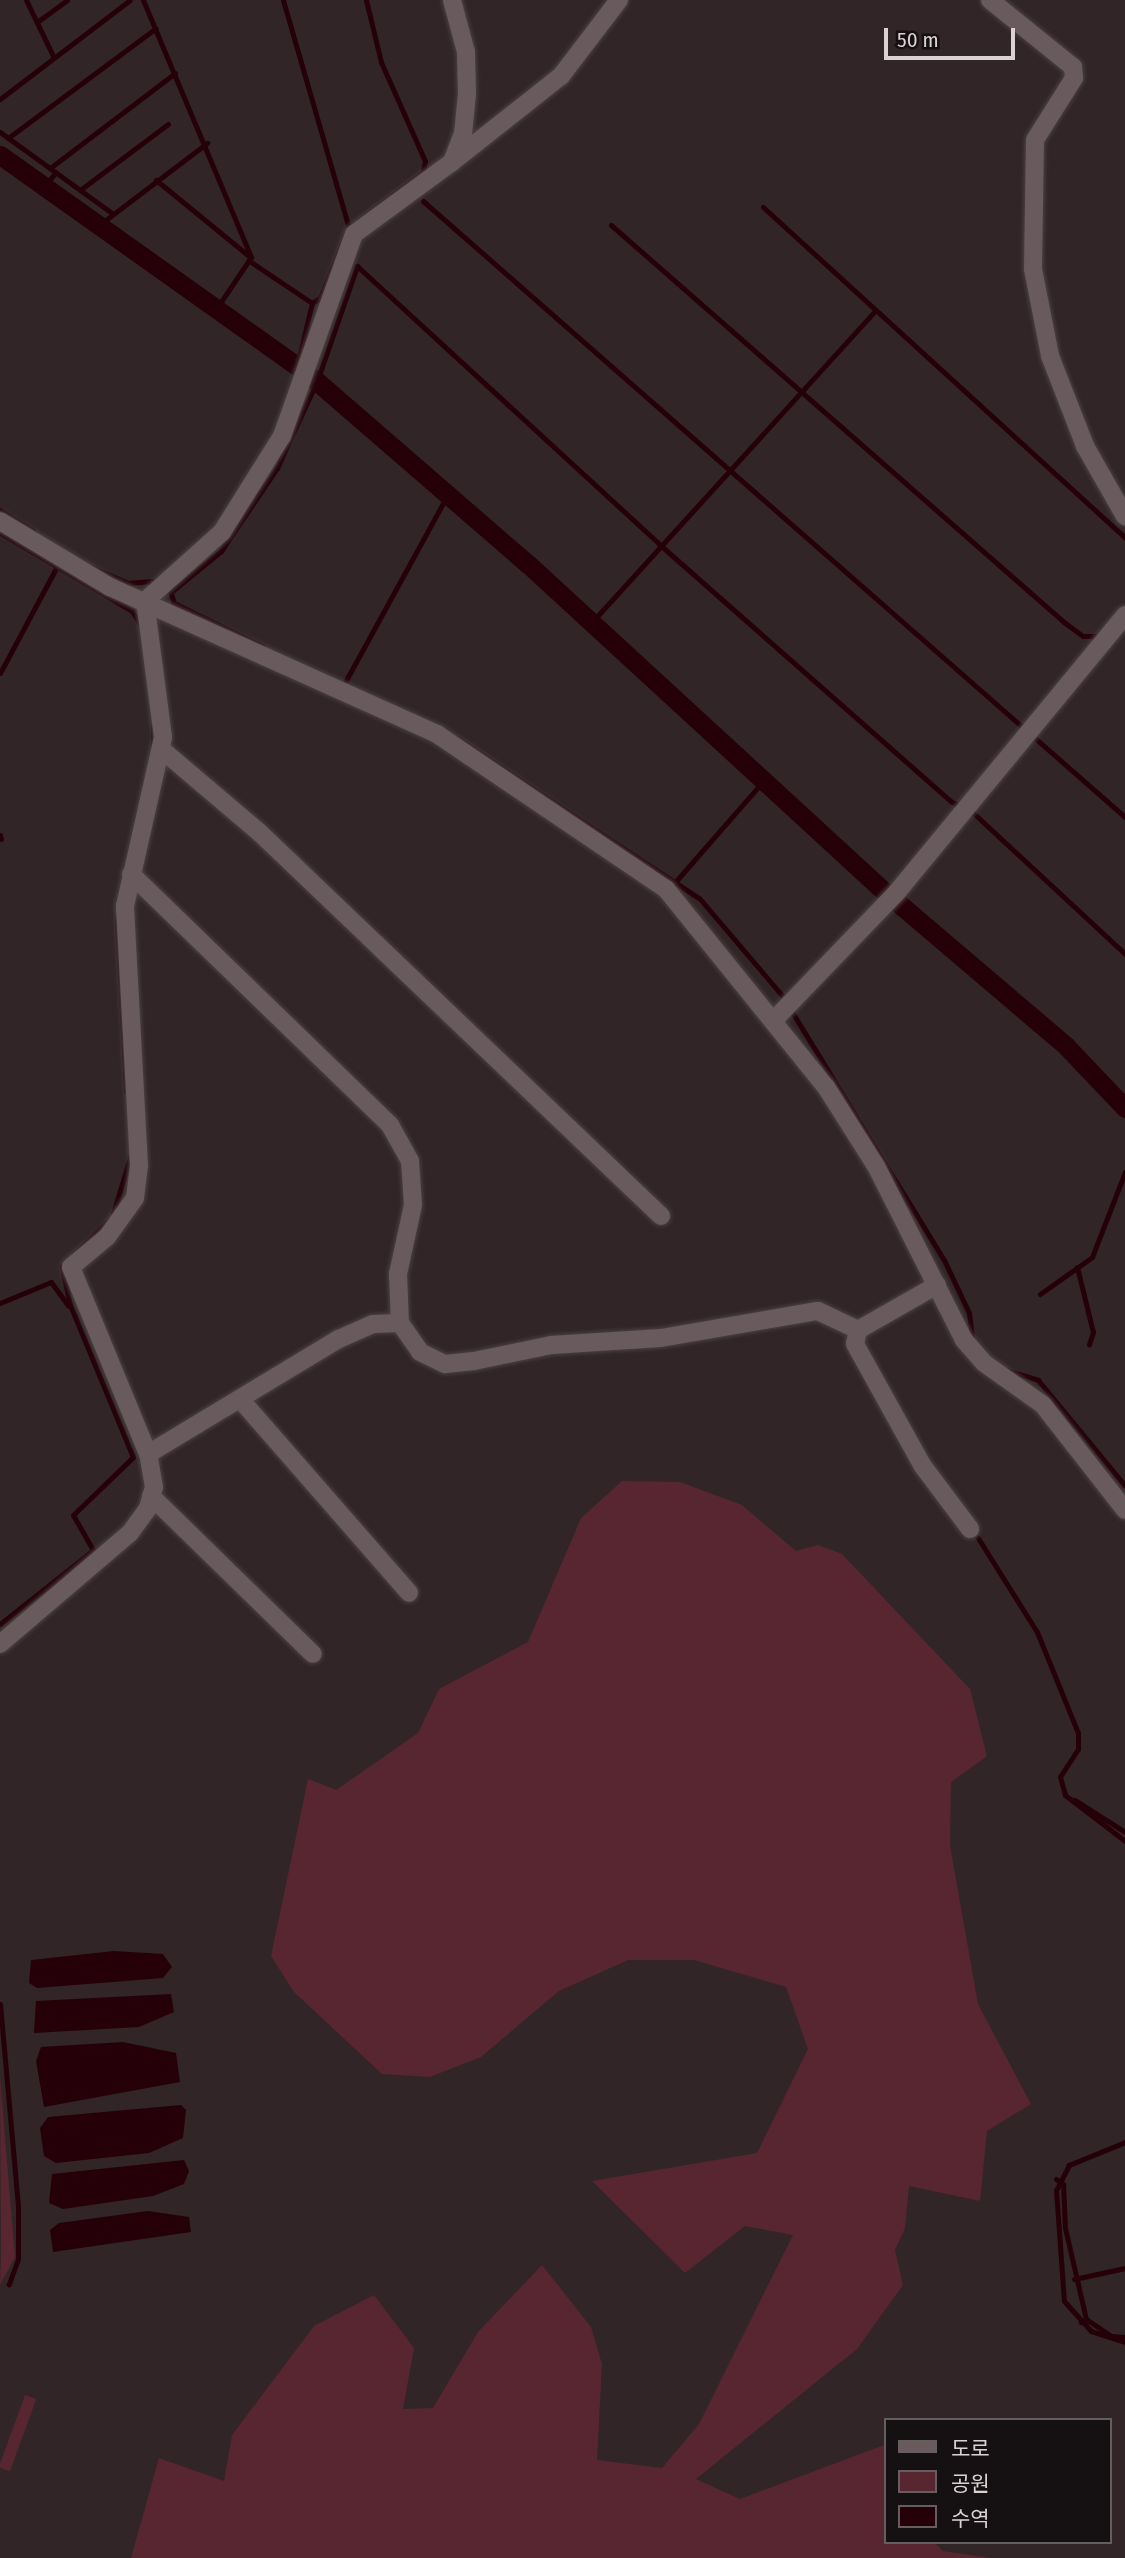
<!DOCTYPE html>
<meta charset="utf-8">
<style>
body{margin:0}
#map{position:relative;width:1125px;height:2558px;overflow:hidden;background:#312527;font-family:"Fira Sans Condensed","Noto Sans KR",sans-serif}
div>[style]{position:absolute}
.green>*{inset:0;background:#572630;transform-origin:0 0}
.water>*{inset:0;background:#260009}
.stream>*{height:5px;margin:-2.5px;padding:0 2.5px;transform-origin:2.5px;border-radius:2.5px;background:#260009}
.canal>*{height:19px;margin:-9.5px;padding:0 9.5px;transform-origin:9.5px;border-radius:9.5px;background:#260009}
.roads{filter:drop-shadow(0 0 2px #4b4143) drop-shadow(0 0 2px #4b4143)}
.minor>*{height:18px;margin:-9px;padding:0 9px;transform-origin:9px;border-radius:9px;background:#695b5d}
span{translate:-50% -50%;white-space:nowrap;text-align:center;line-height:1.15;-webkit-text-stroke:7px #151011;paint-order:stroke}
.legend{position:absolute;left:884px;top:2418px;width:228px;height:126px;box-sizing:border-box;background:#151011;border:2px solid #645e5f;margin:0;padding:9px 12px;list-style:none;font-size:21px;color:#dbd2d3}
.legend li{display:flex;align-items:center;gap:14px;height:35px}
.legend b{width:35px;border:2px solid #645e5f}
.scale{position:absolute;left:884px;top:28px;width:131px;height:32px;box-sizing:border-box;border:4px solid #dbd2d3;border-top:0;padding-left:9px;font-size:21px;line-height:24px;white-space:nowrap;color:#dbd2d3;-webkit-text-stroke:5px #151011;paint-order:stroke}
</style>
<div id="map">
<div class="green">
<div style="clip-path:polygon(622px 1481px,680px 1482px,742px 1505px,796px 1551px,818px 1545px,842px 1554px,970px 1689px,987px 1756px,951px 1782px,950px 1845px,978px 2004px,1031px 2104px,987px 2131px,980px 2201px,909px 2186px,905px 2228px,895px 2250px,903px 2285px,857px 2349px,696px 2479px,740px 2499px,884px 2445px,885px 2542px,934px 2542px,943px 2551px,991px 2558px,131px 2558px,159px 2458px,224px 2481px,232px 2435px,314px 2326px,374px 2295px,414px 2348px,403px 2409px,433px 2408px,478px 2332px,542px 2265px,591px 2327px,602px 2364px,597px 2460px,662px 2468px,699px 2424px,793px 2235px,745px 2226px,685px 2273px,592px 2181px,757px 2153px,808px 2049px,786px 1987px,694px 1960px,628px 1960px,559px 1991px,481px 2057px,430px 2077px,382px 2074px,294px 1992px,271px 1956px,308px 1779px,336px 1790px,418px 1733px,439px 1689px,528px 1642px,581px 1518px)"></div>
<div style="clip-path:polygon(0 2077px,15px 2257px,0 2285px,1px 2256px)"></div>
<div style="left:25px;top:2395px;width:12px;height:77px;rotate:20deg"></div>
</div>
<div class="water">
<div style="clip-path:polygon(114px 1951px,163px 1954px,172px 1967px,163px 1978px,37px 1988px,29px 1983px,31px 1960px)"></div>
<div style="clip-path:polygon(171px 1994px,174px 2012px,139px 2027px,34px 2033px,36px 2001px)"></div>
<div style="clip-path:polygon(123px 2042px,176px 2053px,180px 2082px,44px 2107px,36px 2061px,41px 2047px)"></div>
<div style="clip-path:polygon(181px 2105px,186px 2110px,183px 2138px,149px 2153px,56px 2163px,44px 2156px,40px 2128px,48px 2117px)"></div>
<div style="clip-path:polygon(184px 2160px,189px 2171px,184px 2184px,153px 2196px,63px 2209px,49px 2203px,52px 2174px)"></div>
<div style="clip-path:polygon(148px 2211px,189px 2217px,191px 2232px,53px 2252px,50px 2230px,59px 2223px)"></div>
</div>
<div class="stream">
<div style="left:26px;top:0;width:64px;rotate:64.2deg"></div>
<div style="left:143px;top:0;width:279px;rotate:67.2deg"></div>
<div style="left:251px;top:257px;width:63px;rotate:123.9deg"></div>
<div style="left:283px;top:0;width:238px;rotate:73.9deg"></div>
<div style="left:37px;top:22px;width:37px;rotate:-36deg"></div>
<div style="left:0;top:99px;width:163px;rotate:-37.3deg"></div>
<div style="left:0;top:132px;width:138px;rotate:35.9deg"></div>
<div style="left:8px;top:138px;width:184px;rotate:-36.6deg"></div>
<div style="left:50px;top:168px;width:157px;rotate:-37.2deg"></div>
<div style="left:156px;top:180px;width:120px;rotate:39.3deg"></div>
<div style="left:44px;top:186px;width:18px;rotate:-49deg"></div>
<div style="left:80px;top:190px;width:110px;rotate:-36.9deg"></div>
<div style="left:423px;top:201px;width:934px;rotate:41.27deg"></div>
<div style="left:763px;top:207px;width:491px;rotate:42.4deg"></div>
<div style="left:99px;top:225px;width:136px;rotate:-37.2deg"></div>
<div style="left:353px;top:225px;width:88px;rotate:-37.1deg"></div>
<div style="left:423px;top:172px;width:11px;rotate:-80deg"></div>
<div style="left:425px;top:161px;width:108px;rotate:-114deg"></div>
<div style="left:381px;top:62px;width:64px;rotate:-103.6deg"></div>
<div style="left:611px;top:225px;width:604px;rotate:41.24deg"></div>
<div style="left:1065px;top:623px;width:22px;rotate:36deg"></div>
<div style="left:1083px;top:636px;width:16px"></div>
<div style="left:251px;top:262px;width:73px;rotate:33.9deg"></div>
<div style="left:312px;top:303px;width:65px;rotate:103.4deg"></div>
<div style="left:312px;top:303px;width:9px;rotate:-32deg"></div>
<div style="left:320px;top:298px;width:70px;rotate:-68.2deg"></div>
<div style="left:0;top:510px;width:39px;rotate:32deg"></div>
<div style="left:0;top:533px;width:153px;rotate:30.6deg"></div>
<div style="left:132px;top:611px;width:17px;rotate:59deg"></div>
<div style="left:92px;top:567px;width:39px;rotate:24deg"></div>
<div style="left:128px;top:583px;width:32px;rotate:-5deg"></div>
<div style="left:170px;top:591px;width:13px;rotate:72deg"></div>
<div style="left:174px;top:603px;width:98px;rotate:26deg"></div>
<div style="left:171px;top:592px;width:65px;rotate:-39.4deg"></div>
<div style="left:221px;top:551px;width:100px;rotate:-56deg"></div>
<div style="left:277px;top:468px;width:96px;rotate:-65.3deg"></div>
<div style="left:317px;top:381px;width:122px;rotate:-70.8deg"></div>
<div style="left:357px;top:266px;width:410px;rotate:42.6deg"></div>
<div style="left:659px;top:544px;width:390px;rotate:41.4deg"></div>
<div style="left:952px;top:802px;width:18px;rotate:22deg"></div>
<div style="left:969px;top:809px;width:213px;rotate:42.9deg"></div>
<div style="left:591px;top:623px;width:423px;rotate:-47.7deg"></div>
<div style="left:0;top:673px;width:119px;rotate:-61.9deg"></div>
<div style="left:344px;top:684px;width:212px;rotate:-61.3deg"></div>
<div style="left:457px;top:738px;width:291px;rotate:33.5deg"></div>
<div style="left:700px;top:899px;width:133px;rotate:49.6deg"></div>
<div style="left:153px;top:747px;width:22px;rotate:-90deg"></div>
<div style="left:0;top:835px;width:4px;rotate:76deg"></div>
<div style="left:676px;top:881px;width:134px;rotate:-48.9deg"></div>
<div style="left:117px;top:920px;width:172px;rotate:87deg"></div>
<div style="left:792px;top:1012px;width:293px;rotate:58.5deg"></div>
<div style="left:945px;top:1262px;width:56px;rotate:64.8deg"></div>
<div style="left:969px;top:1313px;width:25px;rotate:83deg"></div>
<div style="left:1077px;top:1267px;width:67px;rotate:76.2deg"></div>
<div style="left:1093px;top:1332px;width:13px;rotate:108deg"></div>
<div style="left:1040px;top:1294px;width:64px;rotate:-35.4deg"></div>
<div style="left:1092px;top:1257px;width:91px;rotate:-68.8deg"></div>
<div style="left:0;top:1303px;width:55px;rotate:-22.4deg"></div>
<div style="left:51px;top:1282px;width:29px;rotate:54deg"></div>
<div style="left:1003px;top:1369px;width:37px;rotate:17deg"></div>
<div style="left:1038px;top:1380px;width:137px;rotate:50.6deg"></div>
<div style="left:978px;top:1538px;width:111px;rotate:57.9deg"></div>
<div style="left:1037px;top:1632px;width:109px;rotate:67.9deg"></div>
<div style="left:1078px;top:1733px;width:16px;rotate:90deg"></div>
<div style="left:1078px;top:1749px;width:33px;rotate:123deg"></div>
<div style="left:1060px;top:1777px;width:19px;rotate:74deg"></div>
<div style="left:1065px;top:1795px;width:76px;rotate:37.5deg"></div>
<div style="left:0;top:1624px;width:119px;rotate:-38.5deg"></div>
<div style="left:93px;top:1550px;width:40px;rotate:-119.7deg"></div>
<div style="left:73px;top:1515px;width:83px;rotate:-44deg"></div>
<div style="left:133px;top:1457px;width:165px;rotate:-112.5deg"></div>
<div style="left:70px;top:1305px;width:40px;rotate:-102deg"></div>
<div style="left:62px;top:1266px;width:70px;rotate:-44.4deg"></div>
<div style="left:112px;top:1217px;width:66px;rotate:-73.2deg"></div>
<div style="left:1075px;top:1800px;width:59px;rotate:32.6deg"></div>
<div style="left:0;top:2004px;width:203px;rotate:84.9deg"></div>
<div style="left:18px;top:2206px;width:53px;rotate:90deg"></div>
<div style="left:18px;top:2259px;width:27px;rotate:110deg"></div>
<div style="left:1125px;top:2142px;width:61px;rotate:157.7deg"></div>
<div style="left:1069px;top:2165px;width:28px;rotate:117deg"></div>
<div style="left:1056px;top:2190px;width:111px;rotate:85.9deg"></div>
<div style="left:1064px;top:2301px;width:40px;rotate:48deg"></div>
<div style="left:1091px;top:2331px;width:36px;rotate:18deg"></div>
<div style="left:1056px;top:2179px;width:9px;rotate:36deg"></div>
<div style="left:1063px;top:2184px;width:44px;rotate:87.4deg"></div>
<div style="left:1065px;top:2228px;width:93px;rotate:77deg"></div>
<div style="left:1086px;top:2319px;width:6px;rotate:149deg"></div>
<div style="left:1074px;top:2279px;width:52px;rotate:-12.2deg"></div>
<div style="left:1086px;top:2319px;width:30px;rotate:34deg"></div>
<div style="left:1111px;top:2336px;width:14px;rotate:4deg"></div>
</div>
<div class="canal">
<div style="left:0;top:155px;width:368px;rotate:35.4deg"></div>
<div style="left:313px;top:378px;width:284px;rotate:40.9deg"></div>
<div style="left:528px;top:564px;width:488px;rotate:42.6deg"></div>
<div style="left:897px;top:902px;width:222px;rotate:40.4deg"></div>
<div style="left:1066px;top:1046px;width:86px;rotate:46.4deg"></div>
</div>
<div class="roads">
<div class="minor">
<div style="left:990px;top:0;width:107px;rotate:38.9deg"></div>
<div style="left:1073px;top:67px;width:11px;rotate:85deg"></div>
<div style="left:1074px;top:78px;width:73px;rotate:122.2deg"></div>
<div style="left:1035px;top:140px;width:129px;rotate:90.9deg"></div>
<div style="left:1033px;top:269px;width:89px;rotate:78.9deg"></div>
<div style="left:1050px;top:356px;width:97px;rotate:68.7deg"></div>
<div style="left:1085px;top:446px;width:81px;rotate:60.3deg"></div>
<div style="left:452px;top:162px;width:139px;rotate:-38.3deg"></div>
<div style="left:561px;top:76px;width:96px;rotate:-52.7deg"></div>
<div style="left:0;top:521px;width:128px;rotate:31deg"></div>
<div style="left:110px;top:587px;width:359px;rotate:24.2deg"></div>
<div style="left:437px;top:734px;width:277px;rotate:34.1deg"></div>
<div style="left:666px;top:889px;width:255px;rotate:51.1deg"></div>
<div style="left:826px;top:1087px;width:93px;rotate:57.7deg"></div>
<div style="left:876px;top:1166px;width:195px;rotate:63.2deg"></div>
<div style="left:964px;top:1340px;width:30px;rotate:49deg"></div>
<div style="left:984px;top:1363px;width:72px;rotate:35.4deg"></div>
<div style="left:1043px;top:1405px;width:133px;rotate:52deg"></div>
<div style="left:161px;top:749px;width:128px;rotate:40.3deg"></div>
<div style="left:259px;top:832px;width:556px;rotate:43.69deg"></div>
<div style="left:131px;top:874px;width:361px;rotate:44.1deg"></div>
<div style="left:390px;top:1125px;width:41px;rotate:60.9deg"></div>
<div style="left:410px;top:1161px;width:44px;rotate:86.1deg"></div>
<div style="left:413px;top:1205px;width:71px;rotate:102.3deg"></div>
<div style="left:398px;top:1274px;width:49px;rotate:87.7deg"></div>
<div style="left:400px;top:1323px;width:35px;rotate:55deg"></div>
<div style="left:420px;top:1352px;width:28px;rotate:26deg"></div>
<div style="left:445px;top:1364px;width:29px;rotate:-6deg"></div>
<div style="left:474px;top:1361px;width:79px;rotate:-11.7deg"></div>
<div style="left:551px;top:1345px;width:110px;rotate:-3.6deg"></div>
<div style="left:661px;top:1338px;width:159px;rotate:-9.8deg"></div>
<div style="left:818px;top:1311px;width:44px;rotate:25.4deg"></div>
<div style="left:774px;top:1020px;width:178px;rotate:-46.1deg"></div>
<div style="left:897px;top:892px;width:359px;rotate:-50.5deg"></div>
<div style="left:937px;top:1285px;width:91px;rotate:150.3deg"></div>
<div style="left:858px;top:1330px;width:14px;rotate:102deg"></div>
<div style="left:855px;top:1344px;width:138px;rotate:61deg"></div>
<div style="left:922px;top:1465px;width:80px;rotate:53.1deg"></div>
<div style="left:240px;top:1399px;width:257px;rotate:48.9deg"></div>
<div style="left:148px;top:1454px;width:223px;rotate:-31.1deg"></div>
<div style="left:339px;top:1339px;width:37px;rotate:-24deg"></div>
<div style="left:373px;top:1324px;width:27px;rotate:-2deg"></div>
<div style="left:151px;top:1496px;width:226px;rotate:44.3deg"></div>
<div style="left:0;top:1644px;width:171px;rotate:-40.5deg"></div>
<div style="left:130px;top:1533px;width:31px;rotate:-54deg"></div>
<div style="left:148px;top:1508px;width:22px;rotate:-74deg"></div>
<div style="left:154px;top:1487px;width:34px;rotate:-100deg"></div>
<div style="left:148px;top:1454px;width:202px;rotate:-112.4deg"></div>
<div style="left:71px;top:1267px;width:47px;rotate:-39.8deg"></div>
<div style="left:107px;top:1237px;width:48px;rotate:-54.3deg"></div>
<div style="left:135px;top:1198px;width:32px;rotate:-83deg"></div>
<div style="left:139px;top:1166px;width:260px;rotate:-93.1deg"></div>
<div style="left:125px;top:906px;width:173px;rotate:-77.3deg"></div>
<div style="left:163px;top:737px;width:137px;rotate:-97.5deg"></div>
<div style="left:145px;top:601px;width:103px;rotate:-41.9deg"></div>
<div style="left:222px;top:532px;width:113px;rotate:-58deg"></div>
<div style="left:282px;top:436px;width:214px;rotate:-70.4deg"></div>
<div style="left:354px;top:234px;width:122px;rotate:-36.3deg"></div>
<div style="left:452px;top:162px;width:30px;rotate:-69deg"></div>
<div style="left:463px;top:134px;width:40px;rotate:-84.3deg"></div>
<div style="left:467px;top:94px;width:42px;rotate:-91.4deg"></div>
<div style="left:466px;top:52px;width:54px;rotate:-105.1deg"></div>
</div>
</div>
<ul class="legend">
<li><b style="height:9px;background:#695b5d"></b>도로</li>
<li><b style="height:19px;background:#572630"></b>공원</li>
<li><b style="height:19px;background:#260009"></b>수역</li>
</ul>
<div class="scale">50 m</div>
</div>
